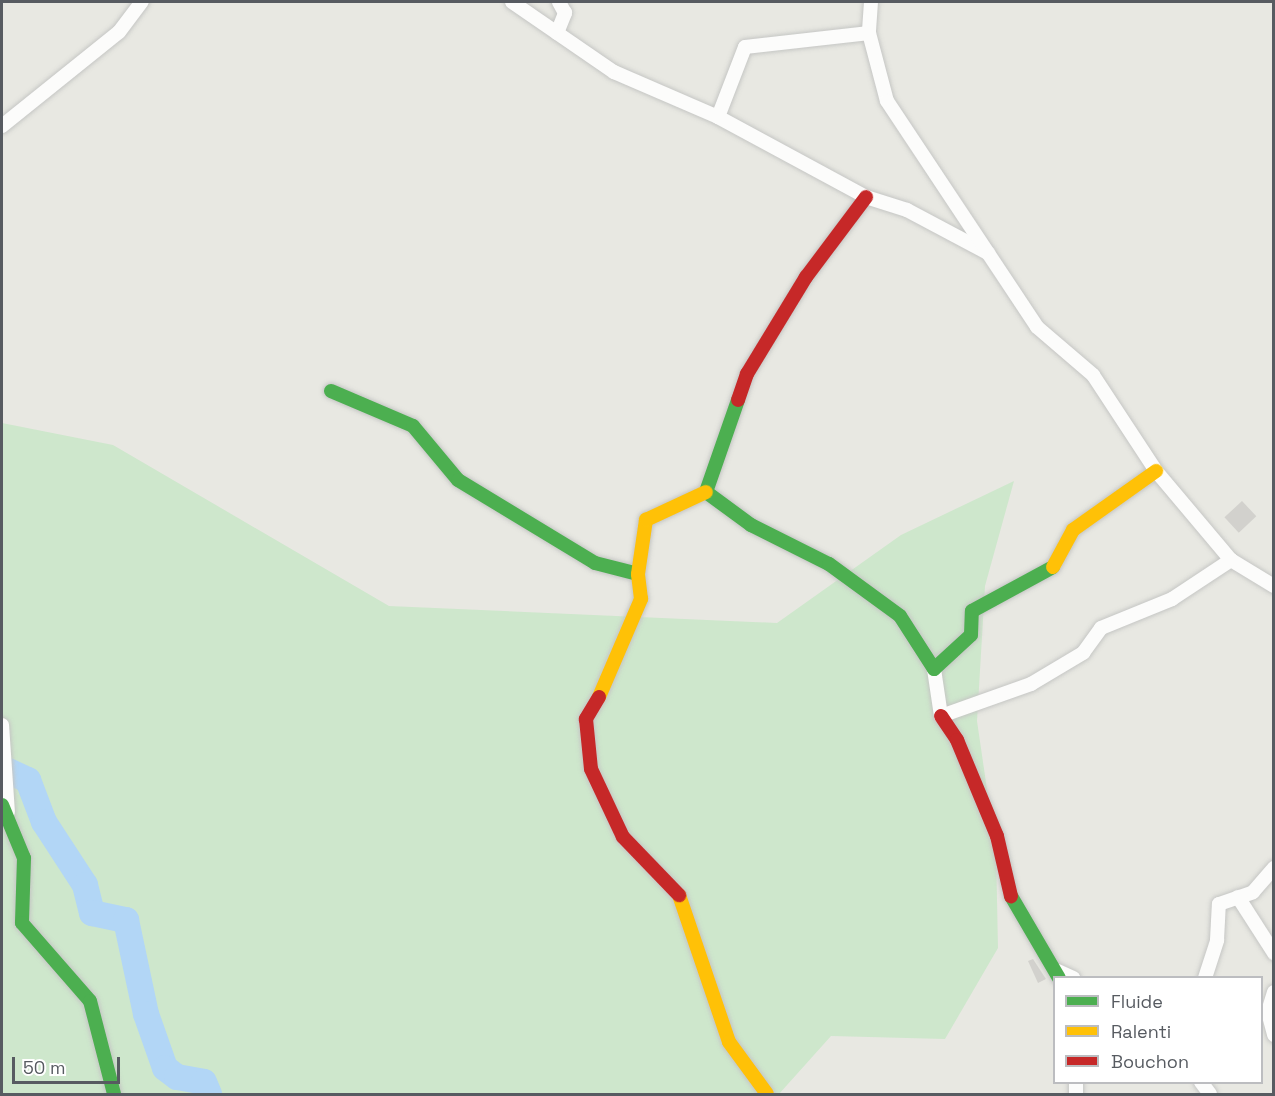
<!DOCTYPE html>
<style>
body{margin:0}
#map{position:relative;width:1275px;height:1096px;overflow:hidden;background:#e8e8e2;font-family:"Space Grotesk",sans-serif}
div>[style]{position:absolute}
.green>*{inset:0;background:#cee7cc}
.river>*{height:26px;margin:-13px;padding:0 13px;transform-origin:13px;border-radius:13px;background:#b2d6f6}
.building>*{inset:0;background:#d2d1cd;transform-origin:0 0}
.roads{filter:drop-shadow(0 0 2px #c5c6c4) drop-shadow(0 0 2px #c5c6c4)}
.street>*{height:14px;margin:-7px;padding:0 7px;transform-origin:7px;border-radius:7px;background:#fcfcfb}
.fast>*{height:14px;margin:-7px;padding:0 7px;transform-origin:7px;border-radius:7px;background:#4caf50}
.slow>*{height:14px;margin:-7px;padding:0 7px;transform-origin:7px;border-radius:7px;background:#ffc107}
.jam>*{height:14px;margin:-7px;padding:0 7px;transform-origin:7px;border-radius:7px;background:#c62828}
span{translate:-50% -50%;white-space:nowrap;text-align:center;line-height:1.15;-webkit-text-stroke:4.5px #fff;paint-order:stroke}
.frame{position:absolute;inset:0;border:3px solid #575b61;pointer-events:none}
.legend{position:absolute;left:1053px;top:976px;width:210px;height:108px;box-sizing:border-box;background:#fff;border:2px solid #bcbdc0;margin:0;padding:8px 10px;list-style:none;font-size:18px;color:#575b61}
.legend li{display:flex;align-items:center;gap:12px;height:30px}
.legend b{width:30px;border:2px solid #bcbdc0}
.scale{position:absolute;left:12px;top:1057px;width:108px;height:27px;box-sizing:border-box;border:3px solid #575b61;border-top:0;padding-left:8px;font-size:18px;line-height:21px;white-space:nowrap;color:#575b61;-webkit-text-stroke:4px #fff;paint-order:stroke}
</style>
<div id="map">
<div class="green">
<div style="clip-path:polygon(2px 423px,113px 445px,389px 606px,777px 623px,901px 535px,1014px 481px,985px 586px,977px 721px,996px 851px,998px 948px,945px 1039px,831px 1036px,779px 1094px,2px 1094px)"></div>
</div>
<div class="river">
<div style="left:2px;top:768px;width:29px;rotate:25deg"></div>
<div style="left:28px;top:780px;width:45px;rotate:69.1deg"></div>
<div style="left:44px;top:822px;width:75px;rotate:56.9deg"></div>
<div style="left:85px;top:885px;width:29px;rotate:76deg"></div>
<div style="left:92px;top:913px;width:35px;rotate:12deg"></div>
<div style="left:126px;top:920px;width:96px;rotate:78deg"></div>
<div style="left:146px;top:1014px;width:57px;rotate:70.6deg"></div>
<div style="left:165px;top:1068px;width:15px;rotate:37deg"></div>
<div style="left:177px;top:1077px;width:27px;rotate:10deg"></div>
<div style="left:204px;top:1082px;width:13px;rotate:67deg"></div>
</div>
<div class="building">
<div style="left:1242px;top:501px;width:21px;height:24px;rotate:47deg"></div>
<div style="clip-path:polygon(1033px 959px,1046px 979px,1038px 983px,1028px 961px)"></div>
</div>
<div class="roads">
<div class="street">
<div style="left:512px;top:2px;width:124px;rotate:34.5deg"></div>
<div style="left:614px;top:72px;width:113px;rotate:23.4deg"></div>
<div style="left:718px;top:117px;width:168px;rotate:28.4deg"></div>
<div style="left:866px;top:197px;width:43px;rotate:17.6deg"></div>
<div style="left:907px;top:210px;width:92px;rotate:28deg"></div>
<div style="left:871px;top:2px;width:31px;rotate:94deg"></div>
<div style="left:869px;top:33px;width:70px;rotate:75.2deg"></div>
<div style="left:887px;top:101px;width:271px;rotate:56.4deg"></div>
<div style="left:1037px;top:327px;width:74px;rotate:40.6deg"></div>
<div style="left:1093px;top:375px;width:115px;rotate:56.7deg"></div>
<div style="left:1156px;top:471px;width:116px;rotate:49.9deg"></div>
<div style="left:1231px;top:560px;width:50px;rotate:31.2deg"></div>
<div style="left:557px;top:33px;width:22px;rotate:-68deg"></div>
<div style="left:565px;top:13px;width:13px;rotate:-119deg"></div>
<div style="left:718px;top:117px;width:75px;rotate:-68.9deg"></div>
<div style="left:745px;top:47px;width:125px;rotate:-6.4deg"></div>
<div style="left:2px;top:126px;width:150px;rotate:-38.8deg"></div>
<div style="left:119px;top:32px;width:38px;rotate:-53deg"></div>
<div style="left:934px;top:669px;width:48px;rotate:81.5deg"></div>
<div style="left:941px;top:716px;width:96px;rotate:-19.6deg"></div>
<div style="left:1031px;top:684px;width:61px;rotate:-30.8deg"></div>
<div style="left:1083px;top:653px;width:31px;rotate:-54deg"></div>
<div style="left:1101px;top:628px;width:77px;rotate:-22.2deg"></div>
<div style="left:1172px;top:599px;width:71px;rotate:-33.5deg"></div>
<div style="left:2px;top:725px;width:87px;rotate:86.1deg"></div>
<div style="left:1238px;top:897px;width:67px;rotate:57.3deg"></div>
<div style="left:1058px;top:971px;width:17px;rotate:25deg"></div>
<div style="left:1205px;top:978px;width:40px;rotate:-72deg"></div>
<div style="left:1217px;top:940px;width:36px;rotate:-87deg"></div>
<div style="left:1219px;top:904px;width:36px;rotate:-19deg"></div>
<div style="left:1253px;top:892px;width:32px;rotate:-49deg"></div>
<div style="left:1274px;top:992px;width:21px;rotate:107deg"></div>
<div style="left:1268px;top:1012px;width:24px;rotate:75deg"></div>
<div style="left:1201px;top:1082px;width:15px;rotate:53deg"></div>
<div style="left:1076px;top:1094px;width:12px;rotate:-90deg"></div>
</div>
<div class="fast">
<div style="left:331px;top:391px;width:89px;rotate:23.1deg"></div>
<div style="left:413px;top:426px;width:70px;rotate:50.2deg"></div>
<div style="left:458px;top:480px;width:160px;rotate:31.2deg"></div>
<div style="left:595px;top:563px;width:44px;rotate:14.3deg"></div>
<div style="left:738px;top:400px;width:97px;rotate:109.2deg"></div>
<div style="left:706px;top:492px;width:56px;rotate:36.3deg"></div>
<div style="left:751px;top:525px;width:87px;rotate:26.6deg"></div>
<div style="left:829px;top:564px;width:88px;rotate:36.2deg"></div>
<div style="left:900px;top:616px;width:63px;rotate:57.3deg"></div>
<div style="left:934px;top:669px;width:50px;rotate:-42.6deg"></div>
<div style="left:971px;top:635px;width:24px;rotate:-88deg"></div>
<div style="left:972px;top:611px;width:92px;rotate:-28.5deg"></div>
<div style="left:2px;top:805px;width:57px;rotate:67.5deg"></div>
<div style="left:24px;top:858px;width:65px;rotate:91.8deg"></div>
<div style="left:22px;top:923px;width:103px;rotate:48.9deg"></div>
<div style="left:90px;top:1001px;width:96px;rotate:75.5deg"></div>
<div style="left:1011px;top:896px;width:95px;rotate:59.7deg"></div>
</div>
<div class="slow">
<div style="left:1053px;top:567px;width:42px;rotate:-61.6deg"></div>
<div style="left:1073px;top:530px;width:102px;rotate:-35.4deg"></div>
<div style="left:599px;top:697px;width:107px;rotate:-66.8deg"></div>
<div style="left:641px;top:599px;width:25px;rotate:-97deg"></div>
<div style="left:638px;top:574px;width:55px;rotate:-81.6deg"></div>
<div style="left:646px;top:520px;width:66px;rotate:-25deg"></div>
<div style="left:679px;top:895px;width:155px;rotate:71.2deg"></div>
<div style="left:729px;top:1042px;width:64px;rotate:53.8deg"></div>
</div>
<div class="jam">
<div style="left:738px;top:400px;width:28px;rotate:-71deg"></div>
<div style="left:747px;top:374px;width:114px;rotate:-58.7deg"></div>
<div style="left:806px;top:277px;width:100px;rotate:-53.1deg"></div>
<div style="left:599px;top:697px;width:26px;rotate:121deg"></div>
<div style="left:586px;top:719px;width:50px;rotate:84.3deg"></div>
<div style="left:591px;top:769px;width:75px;rotate:64.8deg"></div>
<div style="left:623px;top:837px;width:81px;rotate:46deg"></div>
<div style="left:941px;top:716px;width:29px;rotate:56deg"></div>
<div style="left:957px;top:740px;width:104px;rotate:67.4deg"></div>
<div style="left:997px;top:836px;width:62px;rotate:76.9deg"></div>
</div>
</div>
<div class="frame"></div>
<ul class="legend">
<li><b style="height:8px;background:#4caf50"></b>Fluide</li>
<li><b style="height:8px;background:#ffc107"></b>Ralenti</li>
<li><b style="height:8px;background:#c62828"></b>Bouchon</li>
</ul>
<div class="scale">50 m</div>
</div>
